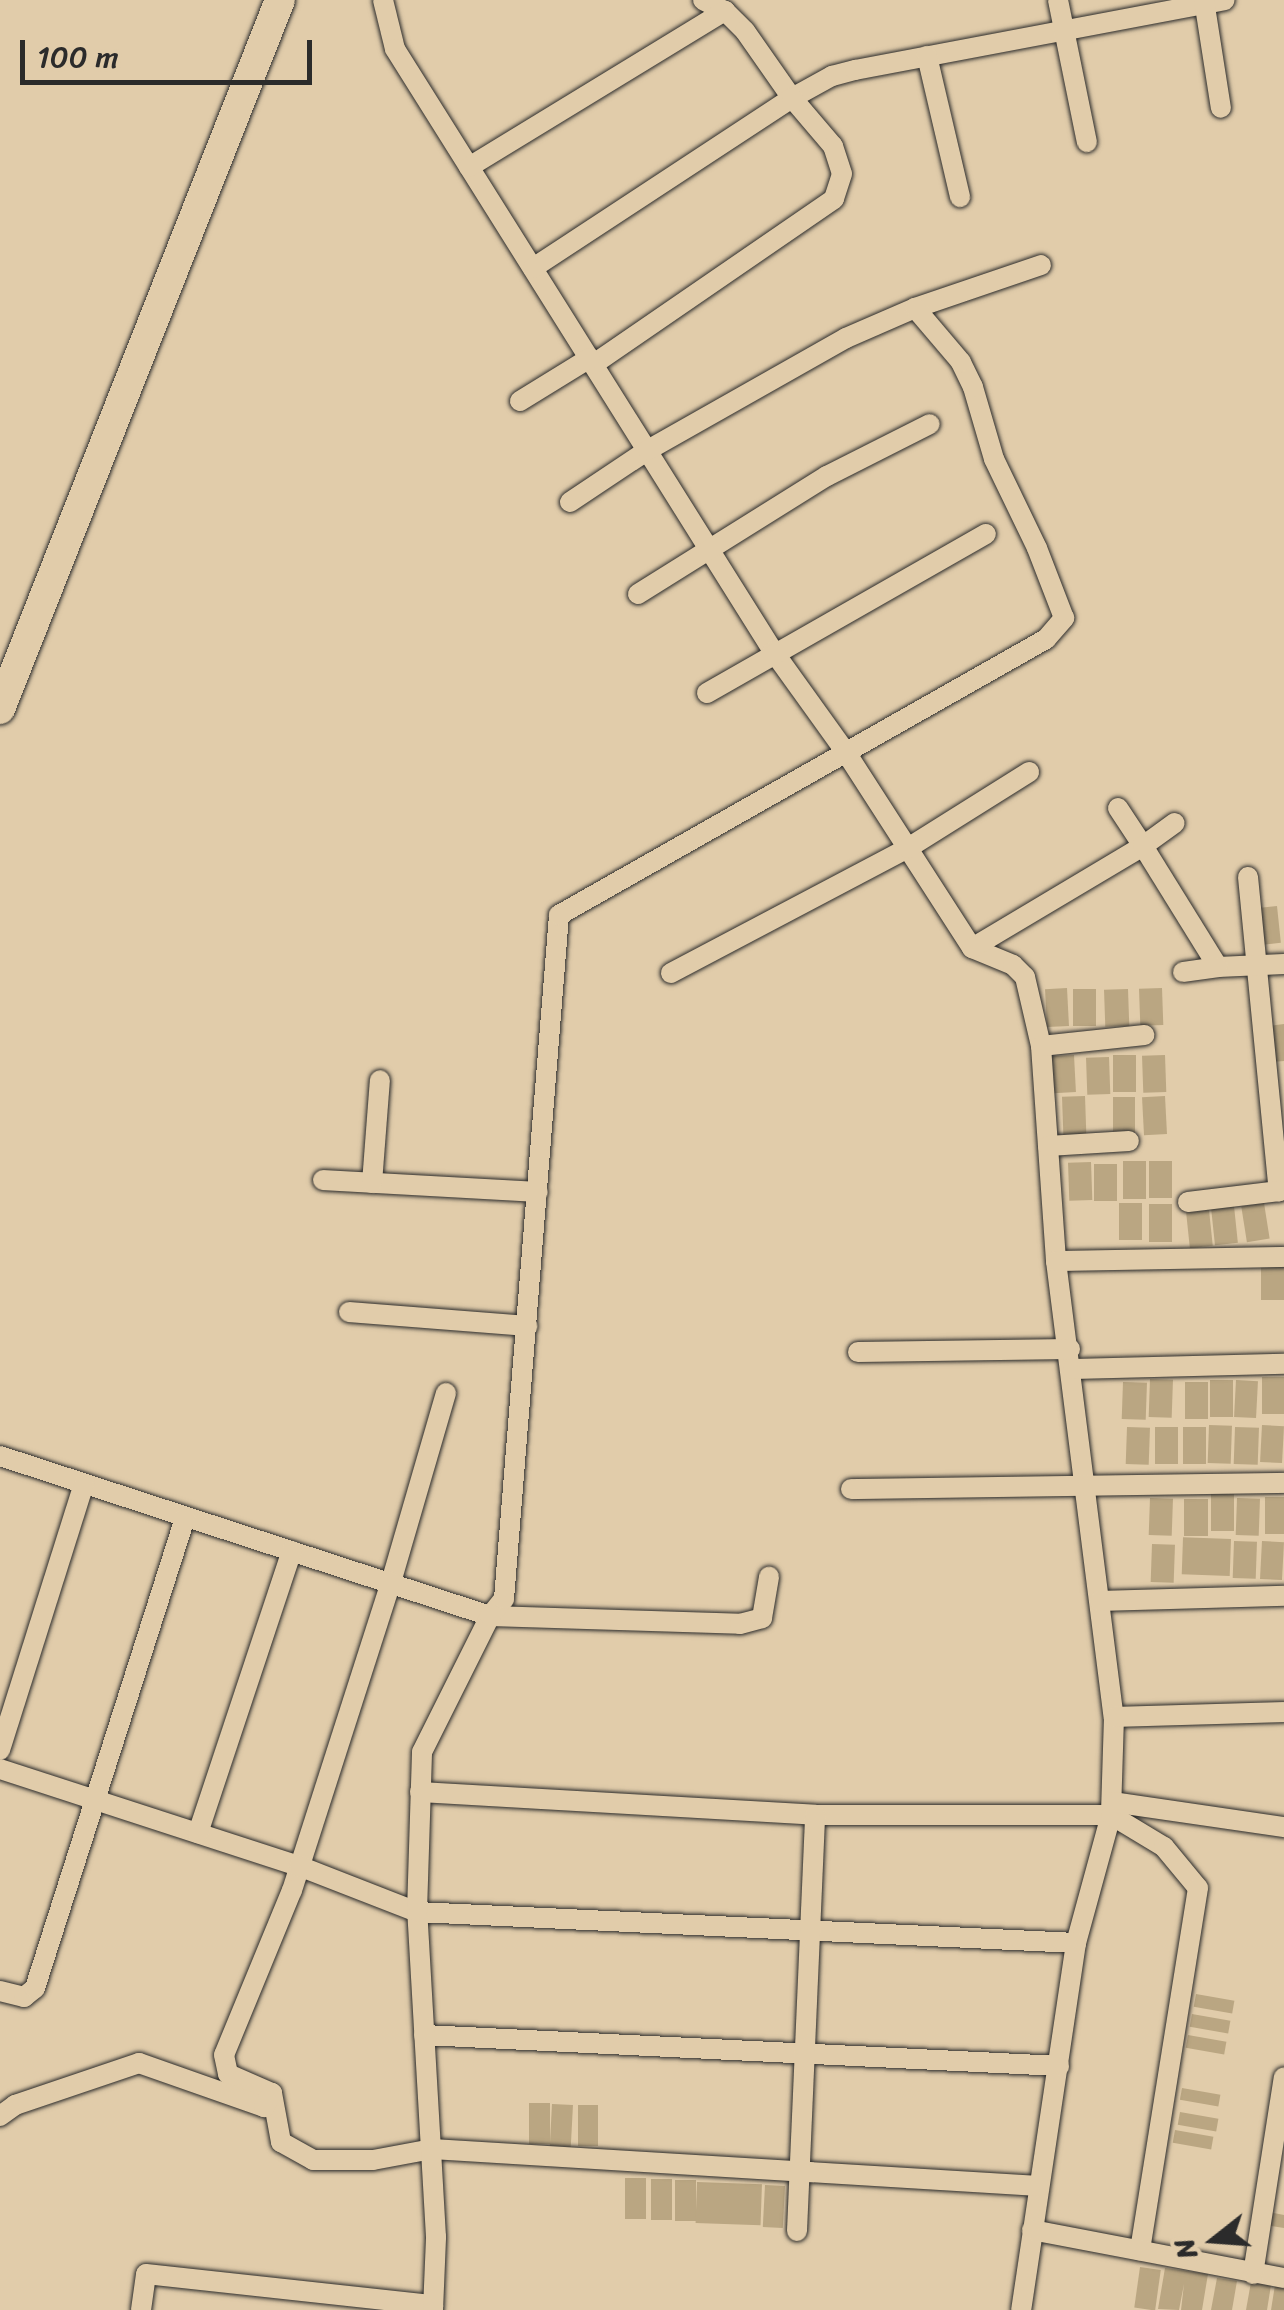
<!DOCTYPE html>
<style>
body{margin:0}
#map{position:relative;width:1284px;height:2310px;overflow:hidden;background:#e1ccaa;font-family:Sriracha,sans-serif}
div>[style]{position:absolute}
.building>*{inset:0;background:#baa682;transform-origin:0 0}
.roads{filter:drop-shadow(0 0 2px #2b2b2b) drop-shadow(0 0 2px #2b2b2b)}
.street>*{height:20px;margin:-10px;padding:0 10px;transform-origin:10px;border-radius:10px;background:#e1ccaa}
.secondary>*{height:30px;margin:-15px;padding:0 15px;transform-origin:15px;border-radius:15px;background:#e1ccaa}
span{translate:-50% -50%;white-space:nowrap;text-align:center;line-height:1.15;-webkit-text-stroke:10px #e1ccaa;paint-order:stroke}
.north{position:absolute;left:1164px;top:2190px;width:100px;height:100px;-webkit-text-stroke:8px #e1ccaa;paint-order:stroke;rotate:253deg;font-size:28px;font-weight:700;line-height:40px;text-align:center;color:#2b2b2b}
.north::after{content:'';display:block;margin:auto;width:35px;height:45px;background:#2b2b2b;clip-path:polygon(50% 0,100% 100%,50% 72%,0 100%)}
.scale{position:absolute;left:20px;top:40px;width:292px;height:45px;box-sizing:border-box;border:5px solid #2b2b2b;border-top:0;padding-left:12px;font-size:30px;line-height:35px;white-space:nowrap;color:#2b2b2b;-webkit-text-stroke:8px #e1ccaa;paint-order:stroke}
</style>
<div id="map">
<div class="building">
<div style="left:1277px;top:906px;width:37px;height:23px;rotate:84deg"></div>
<div style="left:1067px;top:988px;width:38px;height:22px;rotate:87deg"></div>
<div style="left:1162px;top:988px;width:37px;height:23px;rotate:88deg"></div>
<div style="left:1073px;top:989px;width:23px;height:37px"></div>
<div style="left:1128px;top:989px;width:37px;height:24px;rotate:88deg"></div>
<div style="clip-path:polygon(1284px 1024px,1284px 1061px,1273px 1062px,1268px 1026px)"></div>
<div style="left:1074px;top:1055px;width:37px;height:23px;rotate:87deg"></div>
<div style="left:1113px;top:1055px;width:23px;height:37px"></div>
<div style="left:1165px;top:1055px;width:37px;height:23px;rotate:88deg"></div>
<div style="left:1109px;top:1057px;width:37px;height:23px;rotate:88deg"></div>
<div style="left:1085px;top:1096px;width:38px;height:23px;rotate:88deg"></div>
<div style="left:1165px;top:1096px;width:38px;height:23px;rotate:87deg"></div>
<div style="left:1113px;top:1097px;width:22px;height:38px"></div>
<div style="left:1146px;top:1161px;width:38px;height:23px;rotate:90deg"></div>
<div style="left:1149px;top:1161px;width:23px;height:37px"></div>
<div style="left:1091px;top:1162px;width:38px;height:23px;rotate:88deg"></div>
<div style="left:1094px;top:1164px;width:23px;height:37px"></div>
<div style="left:1119px;top:1203px;width:23px;height:37px"></div>
<div style="left:1264px;top:1203px;width:36px;height:23px;rotate:81deg"></div>
<div style="left:1149px;top:1204px;width:23px;height:38px"></div>
<div style="left:1234px;top:1206px;width:37px;height:23px;rotate:84deg"></div>
<div style="left:1209px;top:1210px;width:36px;height:23px;rotate:84deg"></div>
<div style="left:1261px;top:1263px;width:23px;height:37px"></div>
<div style="left:1262px;top:1377px;width:22px;height:37px"></div>
<div style="left:1150px;top:1379px;width:23px;height:38px;rotate:2deg"></div>
<div style="left:1210px;top:1380px;width:23px;height:37px"></div>
<div style="left:1236px;top:1380px;width:22px;height:37px;rotate:3deg"></div>
<div style="left:1123px;top:1382px;width:24px;height:37px;rotate:2deg"></div>
<div style="left:1185px;top:1382px;width:23px;height:37px"></div>
<div style="left:1209px;top:1425px;width:23px;height:38px;rotate:2deg"></div>
<div style="left:1262px;top:1425px;width:22px;height:37px;rotate:3deg"></div>
<div style="left:1127px;top:1427px;width:23px;height:37px;rotate:2deg"></div>
<div style="left:1155px;top:1427px;width:23px;height:37px"></div>
<div style="left:1183px;top:1427px;width:23px;height:37px"></div>
<div style="left:1235px;top:1427px;width:24px;height:37px;rotate:2deg"></div>
<div style="left:1211px;top:1494px;width:23px;height:37px"></div>
<div style="left:1265px;top:1497px;width:19px;height:37px"></div>
<div style="left:1150px;top:1498px;width:23px;height:37px;rotate:2deg"></div>
<div style="left:1237px;top:1498px;width:23px;height:37px;rotate:2deg"></div>
<div style="left:1184px;top:1499px;width:24px;height:37px"></div>
<div style="left:1231px;top:1539px;width:37px;height:48px;rotate:92deg"></div>
<div style="left:1234px;top:1541px;width:23px;height:37px;rotate:2deg"></div>
<div style="left:1262px;top:1541px;width:22px;height:38px;rotate:3deg"></div>
<div style="left:1152px;top:1544px;width:23px;height:38px;rotate:2deg"></div>
<div style="left:1196px;top:1994px;width:39px;height:13px;rotate:10deg"></div>
<div style="left:1192px;top:2014px;width:39px;height:13px;rotate:10deg"></div>
<div style="left:1188px;top:2035px;width:39px;height:13px;rotate:10deg"></div>
<div style="left:1182px;top:2088px;width:39px;height:12px;rotate:10deg"></div>
<div style="left:529px;top:2103px;width:21px;height:41px"></div>
<div style="left:552px;top:2104px;width:21px;height:42px;rotate:3deg"></div>
<div style="left:578px;top:2105px;width:20px;height:41px"></div>
<div style="left:1180px;top:2112px;width:39px;height:13px;rotate:10deg"></div>
<div style="left:1175px;top:2130px;width:39px;height:13px;rotate:10deg"></div>
<div style="left:625px;top:2178px;width:21px;height:41px"></div>
<div style="left:651px;top:2179px;width:21px;height:41px"></div>
<div style="left:675px;top:2180px;width:21px;height:41px"></div>
<div style="left:697px;top:2182px;width:65px;height:41px;rotate:2deg"></div>
<div style="left:765px;top:2185px;width:20px;height:42px;rotate:3deg"></div>
<div style="clip-path:polygon(1269px 2212px,1284px 2215px,1284px 2228px,1266px 2225px)"></div>
<div style="left:1140px;top:2267px;width:21px;height:41px;rotate:8deg"></div>
<div style="clip-path:polygon(1165px 2268px,1208px 2274px,1202px 2310px,1181px 2310px,1184px 2284px,1179px 2310px,1158px 2309px)"></div>
<div style="clip-path:polygon(1217px 2278px,1237px 2281px,1232px 2310px,1211px 2310px)"></div>
<div style="clip-path:polygon(1251px 2282px,1271px 2285px,1267px 2310px,1246px 2310px)"></div>
<div style="clip-path:polygon(1275px 2285px,1284px 2287px,1284px 2310px,1271px 2310px)"></div>
</div>
<div class="roads">
<div class="street">
<div style="left:383px;top:0;width:50px;rotate:76.2deg"></div>
<div style="left:395px;top:49px;width:711px;rotate:57.88deg"></div>
<div style="left:773px;top:651px;width:127px;rotate:54.3deg"></div>
<div style="left:847px;top:754px;width:231px;rotate:57.2deg"></div>
<div style="left:972px;top:948px;width:44px;rotate:22.5deg"></div>
<div style="left:1013px;top:965px;width:17px;rotate:45deg"></div>
<div style="left:1025px;top:977px;width:71px;rotate:76.9deg"></div>
<div style="left:1041px;top:1046px;width:216px;rotate:86deg"></div>
<div style="left:1056px;top:1261px;width:460px;rotate:82.8deg"></div>
<div style="left:1114px;top:1717px;width:98px;rotate:91.8deg"></div>
<div style="left:1111px;top:1815px;width:133px;rotate:105.3deg"></div>
<div style="left:1076px;top:1943px;width:371px;rotate:98.5deg"></div>
<div style="left:703px;top:0;width:25px;rotate:27deg"></div>
<div style="left:725px;top:11px;width:28px;rotate:45deg"></div>
<div style="left:745px;top:31px;width:82px;rotate:55deg"></div>
<div style="left:792px;top:98px;width:46px;rotate:-28.8deg"></div>
<div style="left:832px;top:76px;width:24px;rotate:-15deg"></div>
<div style="left:855px;top:70px;width:376px;rotate:-10.7deg"></div>
<div style="left:1058px;top:0;width:145px;rotate:78.5deg"></div>
<div style="left:1204px;top:0;width:109px;rotate:81.1deg"></div>
<div style="left:927px;top:56px;width:145px;rotate:76.8deg"></div>
<div style="left:469px;top:167px;width:300px;rotate:-31.4deg"></div>
<div style="left:533px;top:268px;width:310px;rotate:-33.3deg"></div>
<div style="left:792px;top:98px;width:63px;rotate:49.5deg"></div>
<div style="left:833px;top:146px;width:29px;rotate:72deg"></div>
<div style="left:842px;top:174px;width:26px;rotate:108deg"></div>
<div style="left:834px;top:199px;width:291px;rotate:145.5deg"></div>
<div style="left:520px;top:401px;width:82px;rotate:-31.6deg"></div>
<div style="left:570px;top:502px;width:94px;rotate:-33.7deg"></div>
<div style="left:648px;top:450px;width:227px;rotate:-29.5deg"></div>
<div style="left:846px;top:338px;width:75px;rotate:-23.5deg"></div>
<div style="left:915px;top:308px;width:133px;rotate:-18.8deg"></div>
<div style="left:638px;top:594px;width:223px;rotate:-32deg"></div>
<div style="left:827px;top:476px;width:115px;rotate:-26.8deg"></div>
<div style="left:707px;top:693px;width:321px;rotate:-29.7deg"></div>
<div style="left:1118px;top:808px;width:45px;rotate:56.7deg"></div>
<div style="left:1143px;top:846px;width:39px;rotate:-36deg"></div>
<div style="left:1248px;top:877px;width:316px;rotate:84.4deg"></div>
<div style="left:1279px;top:1191px;width:5px;rotate:-11deg"></div>
<div style="left:972px;top:948px;width:199px;rotate:-30.8deg"></div>
<div style="left:1143px;top:846px;width:142px;rotate:58.2deg"></div>
<div style="left:1218px;top:967px;width:66px;rotate:-2.6deg"></div>
<div style="left:1183px;top:972px;width:35px;rotate:-8deg"></div>
<div style="left:671px;top:973px;width:268px;rotate:-27.8deg"></div>
<div style="left:908px;top:848px;width:143px;rotate:-32.1deg"></div>
<div style="left:1041px;top:1046px;width:104px;rotate:-6.1deg"></div>
<div style="left:1048px;top:1146px;width:81px;rotate:-3.5deg"></div>
<div style="left:323px;top:1180px;width:215px;rotate:3.2deg"></div>
<div style="left:372px;top:1183px;width:103px;rotate:-85.6deg"></div>
<div style="left:1188px;top:1202px;width:92px;rotate:-6.9deg"></div>
<div style="left:1056px;top:1261px;width:228px;rotate:-1deg"></div>
<div style="left:349px;top:1312px;width:179px;rotate:4.5deg"></div>
<div style="left:858px;top:1352px;width:212px;rotate:-0.8deg"></div>
<div style="left:1073px;top:1369px;width:211px;rotate:-1.4deg"></div>
<div style="left:446px;top:1393px;width:197px;rotate:106.2deg"></div>
<div style="left:391px;top:1582px;width:324px;rotate:107.8deg"></div>
<div style="left:292px;top:1890px;width:178px;rotate:112.4deg"></div>
<div style="left:224px;top:2055px;width:19px;rotate:78deg"></div>
<div style="left:228px;top:2074px;width:48px;rotate:23.4deg"></div>
<div style="left:272px;top:2093px;width:50px;rotate:79.6deg"></div>
<div style="left:281px;top:2142px;width:37px;rotate:29deg"></div>
<div style="left:313px;top:2160px;width:60px"></div>
<div style="left:373px;top:2160px;width:60px;rotate:-10.6deg"></div>
<div style="left:432px;top:2149px;width:608px;rotate:3.49deg"></div>
<div style="left:0;top:1456px;width:515px;rotate:18.08deg"></div>
<div style="left:490px;top:1616px;width:250px;rotate:1.8deg"></div>
<div style="left:740px;top:1624px;width:23px;rotate:-15deg"></div>
<div style="left:762px;top:1618px;width:42px;rotate:-80.3deg"></div>
<div style="left:851px;top:1489px;width:433px;rotate:-0.8deg"></div>
<div style="left:1100px;top:1601px;width:184px;rotate:-1.6deg"></div>
<div style="left:1114px;top:1717px;width:170px;rotate:-1.7deg"></div>
<div style="left:0;top:1750px;width:279px;rotate:-72.5deg"></div>
<div style="left:0;top:1769px;width:314px;rotate:18deg"></div>
<div style="left:299px;top:1866px;width:127px;rotate:21.3deg"></div>
<div style="left:417px;top:1912px;width:660px;rotate:2.69deg"></div>
<div style="left:420px;top:1792px;width:396px;rotate:3.3deg"></div>
<div style="left:815px;top:1815px;width:296px"></div>
<div style="left:1111px;top:1815px;width:62px;rotate:31.1deg"></div>
<div style="left:1164px;top:1847px;width:53px;rotate:50.3deg"></div>
<div style="left:1198px;top:1888px;width:367px;rotate:99.1deg"></div>
<div style="left:1112px;top:1802px;width:174px;rotate:8.3deg"></div>
<div style="left:198px;top:1833px;width:297px;rotate:-71.6deg"></div>
<div style="left:0;top:1991px;width:25px;rotate:14deg"></div>
<div style="left:24px;top:1997px;width:14px;rotate:-39deg"></div>
<div style="left:35px;top:1988px;width:494px;rotate:-72.3deg"></div>
<div style="left:424px;top:2035px;width:636px;rotate:2.79deg"></div>
<div style="left:0;top:2116px;width:19px;rotate:-36deg"></div>
<div style="left:15px;top:2105px;width:131px;rotate:-18.7deg"></div>
<div style="left:139px;top:2063px;width:133px;rotate:19.4deg"></div>
<div style="left:264px;top:2107px;width:16px;rotate:-60deg"></div>
<div style="left:1032px;top:2230px;width:257px;rotate:10.8deg"></div>
<div style="left:797px;top:2231px;width:416px;rotate:-87.5deg"></div>
<div style="left:1253px;top:2274px;width:199px;rotate:-81.1deg"></div>
<div style="left:141px;top:2310px;width:36px;rotate:-82deg"></div>
<div style="left:146px;top:2274px;width:289px;rotate:6.2deg"></div>
<div style="left:433px;top:2310px;width:73px;rotate:-87.6deg"></div>
<div style="left:436px;top:2237px;width:326px;rotate:-93.3deg"></div>
<div style="left:417px;top:1912px;width:160px;rotate:-88.2deg"></div>
<div style="left:422px;top:1752px;width:152px;rotate:-63.4deg"></div>
<div style="left:490px;top:1616px;width:22px;rotate:-51deg"></div>
<div style="left:504px;top:1599px;width:686px;rotate:-85.4deg"></div>
<div style="left:559px;top:915px;width:560px;rotate:-29.54deg"></div>
<div style="left:1046px;top:639px;width:28px;rotate:-49deg"></div>
<div style="left:1064px;top:618px;width:75px;rotate:-111.1deg"></div>
<div style="left:1037px;top:548px;width:99px;rotate:-115.8deg"></div>
<div style="left:994px;top:459px;width:75px;rotate:-106.3deg"></div>
<div style="left:973px;top:387px;width:28px;rotate:-116deg"></div>
<div style="left:961px;top:362px;width:71px;rotate:-130.4deg"></div>
</div>
<div class="secondary">
<div style="left:0;top:709px;width:762px;rotate:-68.45deg"></div>
</div>
</div>
<div class="north">N</div>
<div class="scale">100 m</div>
</div>
